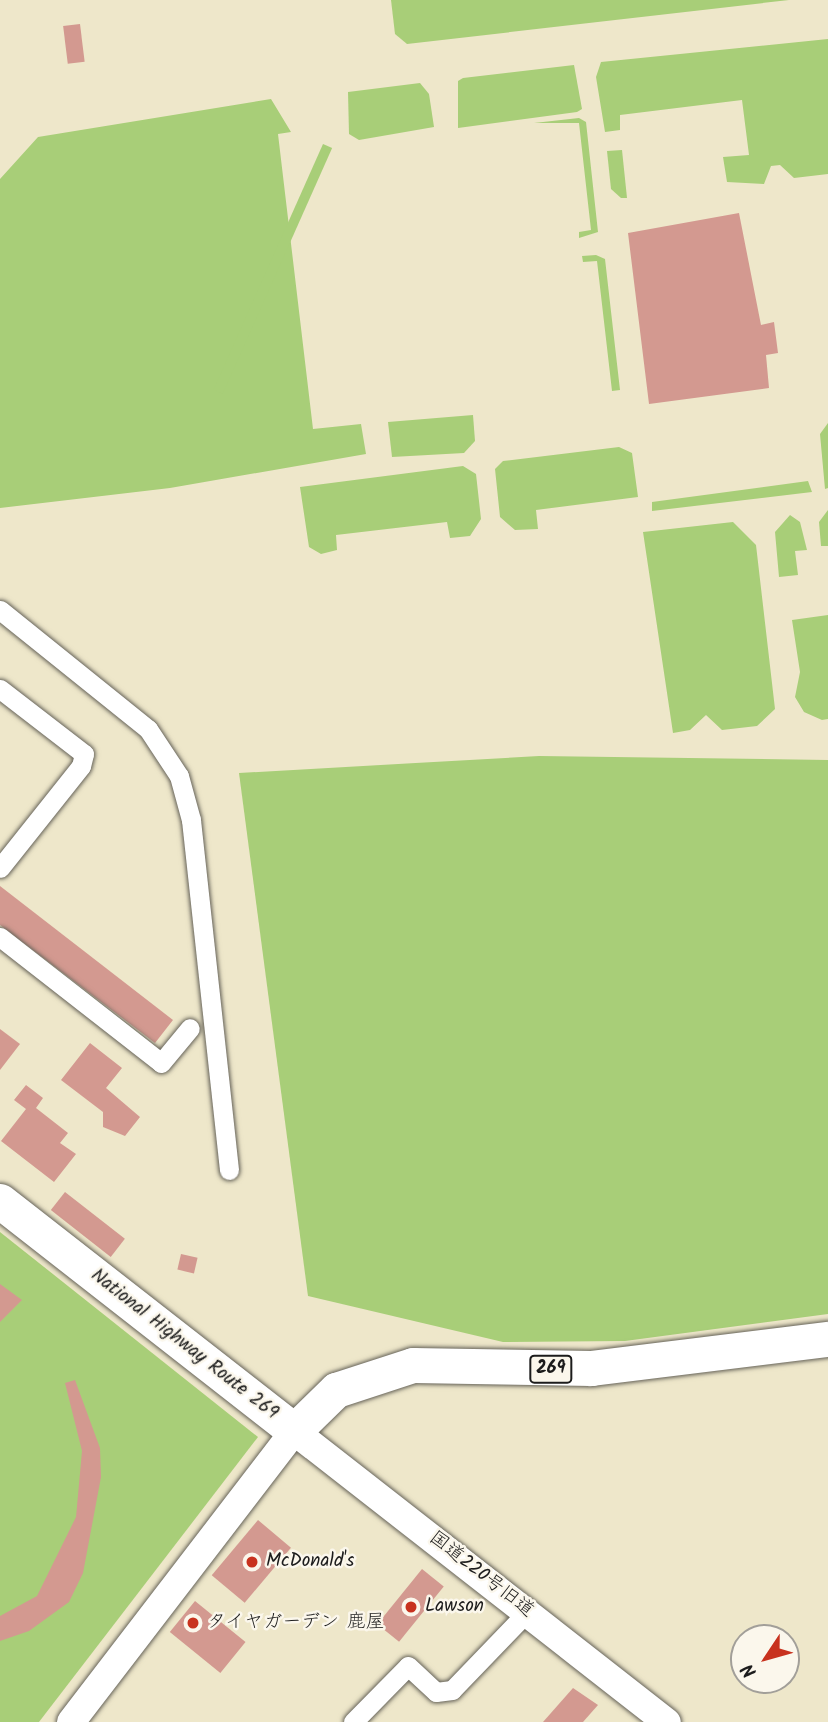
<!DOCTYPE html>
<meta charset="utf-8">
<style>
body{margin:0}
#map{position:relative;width:828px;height:1722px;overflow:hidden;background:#eee7ca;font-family:Kalam,"Klee One",sans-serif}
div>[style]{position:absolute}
.green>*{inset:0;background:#a8ce78;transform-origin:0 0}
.building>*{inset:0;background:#d39990;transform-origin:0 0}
.roads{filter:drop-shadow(0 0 2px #666359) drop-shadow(0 0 2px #666359)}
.street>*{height:19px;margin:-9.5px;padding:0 9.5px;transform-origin:9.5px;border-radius:9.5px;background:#fff}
.secondary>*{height:28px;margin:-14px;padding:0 14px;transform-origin:14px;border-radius:14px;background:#fff}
.highway>*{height:35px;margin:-17.5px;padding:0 17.5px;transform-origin:17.5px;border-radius:17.5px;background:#fff}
.dots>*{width:19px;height:19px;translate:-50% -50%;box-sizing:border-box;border:4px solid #fbf7ec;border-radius:50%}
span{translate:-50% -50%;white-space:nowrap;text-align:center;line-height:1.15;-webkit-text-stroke:5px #fbf7ec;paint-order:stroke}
.shield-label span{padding:2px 5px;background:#fbf7ec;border:2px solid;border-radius:5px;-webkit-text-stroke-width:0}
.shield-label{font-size:18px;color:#1c1c1c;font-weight:700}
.street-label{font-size:19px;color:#1c1c1c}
.poi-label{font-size:19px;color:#1c1c1c}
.left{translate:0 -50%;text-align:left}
.north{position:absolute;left:730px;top:1624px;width:70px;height:70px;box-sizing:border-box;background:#fbf7ec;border:2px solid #a29f99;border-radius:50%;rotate:234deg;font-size:19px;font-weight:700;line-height:28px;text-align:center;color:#1c1c1c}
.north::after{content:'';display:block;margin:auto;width:24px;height:32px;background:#c8321e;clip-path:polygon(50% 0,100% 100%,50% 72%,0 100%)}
</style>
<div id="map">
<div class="green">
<div style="clip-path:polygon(391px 0,789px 0,407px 44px,395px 34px)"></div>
<div style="clip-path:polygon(828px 39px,828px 174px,794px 178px,780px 165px,771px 166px,764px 184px,727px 182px,723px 157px,749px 155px,742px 100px,620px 115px,620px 130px,605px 132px,596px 77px,601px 62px)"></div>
<div style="clip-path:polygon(574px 65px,582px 109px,577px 112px,458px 128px,458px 81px,463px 78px)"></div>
<div style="clip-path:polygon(420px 83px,429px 94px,434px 127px,359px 140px,349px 134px,348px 92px)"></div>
<div style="clip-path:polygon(271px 99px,291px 132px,278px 134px,313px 429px,361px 424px,366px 454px,170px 488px,0 508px,0 179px,38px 137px)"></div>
<div style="clip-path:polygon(579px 118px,586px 122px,598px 232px,579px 238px,579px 232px,591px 230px,579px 123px,534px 123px)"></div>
<div style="left:323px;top:144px;width:10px;height:269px;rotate:24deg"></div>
<div style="clip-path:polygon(622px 150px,627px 198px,621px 198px,611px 189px,607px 151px)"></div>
<div style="clip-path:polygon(596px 255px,605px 259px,620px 390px,612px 391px,597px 261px,583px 262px,582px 256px)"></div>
<div style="clip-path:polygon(473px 415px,475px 441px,464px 453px,392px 457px,388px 422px)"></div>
<div style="clip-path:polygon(828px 423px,828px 488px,825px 489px,820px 434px)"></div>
<div style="clip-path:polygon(619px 447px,632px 453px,638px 497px,536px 510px,538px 529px,515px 530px,500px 517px,495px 469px,503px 461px)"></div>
<div style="clip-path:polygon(463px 466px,476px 474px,481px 519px,470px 536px,450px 538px,447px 522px,336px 535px,337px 550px,321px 554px,309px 547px,300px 487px)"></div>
<div style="clip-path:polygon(808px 481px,812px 492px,652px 511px,652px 502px)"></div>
<div style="clip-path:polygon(828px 510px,828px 546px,821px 546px,819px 522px)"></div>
<div style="clip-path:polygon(790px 515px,800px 522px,807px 550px,795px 551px,798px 575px,779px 577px,775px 532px)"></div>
<div style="clip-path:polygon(733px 522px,756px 545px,775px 709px,757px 726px,722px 730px,706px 715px,690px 730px,673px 733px,643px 532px)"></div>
<div style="clip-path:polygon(828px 615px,828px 719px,822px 720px,804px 712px,795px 697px,800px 672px,792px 620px)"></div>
<div style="clip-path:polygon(539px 756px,828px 760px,828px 1314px,625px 1341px,503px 1342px,308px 1296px,239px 773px)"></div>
<div style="clip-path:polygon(0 1232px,258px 1437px,39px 1722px,0 1722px)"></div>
</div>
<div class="building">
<div style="left:80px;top:24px;width:38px;height:17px;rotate:83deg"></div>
<div style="clip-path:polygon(739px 213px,761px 325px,774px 322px,778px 353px,766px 355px,769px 388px,649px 404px,628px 233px)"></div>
<div style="clip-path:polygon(0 886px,173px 1020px,155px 1043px,0 925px)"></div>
<div style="clip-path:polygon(0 1029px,20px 1044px,0 1070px)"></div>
<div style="clip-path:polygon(90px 1043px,122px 1068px,106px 1088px,140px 1117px,125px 1136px,103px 1127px,103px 1112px,61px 1080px)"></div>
<div style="clip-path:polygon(26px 1085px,43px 1098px,36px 1108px,68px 1133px,60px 1143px,76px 1154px,54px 1182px,1px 1141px,26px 1109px,14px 1100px)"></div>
<div style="left:65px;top:1192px;width:76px;height:23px;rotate:38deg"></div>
<div style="left:181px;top:1254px;width:17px;height:16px;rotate:13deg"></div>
<div style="clip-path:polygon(0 1284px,22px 1300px,0 1322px)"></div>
<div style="clip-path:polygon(75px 1380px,100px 1448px,101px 1477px,83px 1573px,69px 1602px,29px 1631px,0 1641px,0 1616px,37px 1596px,76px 1517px,82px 1451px,65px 1383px)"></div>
<div style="left:258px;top:1520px;width:43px;height:72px;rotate:40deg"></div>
<div style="left:422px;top:1569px;width:28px;height:71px;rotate:39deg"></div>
<div style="left:195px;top:1601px;width:65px;height:40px;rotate:39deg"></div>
<div style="clip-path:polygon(573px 1688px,598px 1705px,583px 1722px,543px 1722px)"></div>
</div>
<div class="roads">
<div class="street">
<div style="left:0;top:610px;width:190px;rotate:38.8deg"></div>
<div style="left:148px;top:729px;width:56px;rotate:56.6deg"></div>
<div style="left:179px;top:776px;width:46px;rotate:74.7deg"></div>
<div style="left:191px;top:820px;width:352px;rotate:83.8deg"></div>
<div style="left:0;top:689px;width:106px;rotate:37.7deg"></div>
<div style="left:84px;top:754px;width:12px;rotate:104deg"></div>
<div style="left:81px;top:766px;width:130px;rotate:128.5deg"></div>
<div style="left:0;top:937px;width:204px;rotate:38deg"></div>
<div style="left:161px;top:1063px;width:45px;rotate:-50.4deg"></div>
<div style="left:353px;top:1722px;width:78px;rotate:-45.5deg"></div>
<div style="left:408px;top:1666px;width:38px;rotate:43deg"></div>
<div style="left:436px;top:1692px;width:16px;rotate:-7deg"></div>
<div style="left:452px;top:1690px;width:110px;rotate:-46.1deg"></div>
</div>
<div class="secondary">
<div style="left:71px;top:1722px;width:367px;rotate:-52.5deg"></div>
<div style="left:294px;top:1431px;width:473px;rotate:38deg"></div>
</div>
<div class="highway">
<div style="left:0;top:1201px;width:373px;rotate:38deg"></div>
<div style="left:294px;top:1431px;width:59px;rotate:-44.3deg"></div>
<div style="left:336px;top:1390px;width:81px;rotate:-18deg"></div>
<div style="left:413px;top:1365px;width:178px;rotate:1deg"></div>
<div style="left:591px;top:1368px;width:239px;rotate:-7deg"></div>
</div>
</div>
<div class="dots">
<div style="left:252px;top:1562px;background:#c8321e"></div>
<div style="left:411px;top:1607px;background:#c8321e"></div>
<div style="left:193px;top:1623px;background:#c8321e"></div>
</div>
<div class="shield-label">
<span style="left:551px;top:1369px">269</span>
</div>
<div class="street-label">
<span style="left:184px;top:1345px;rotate:38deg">National Highway Route 269</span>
<span style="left:481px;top:1575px;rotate:38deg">国道220号旧道</span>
</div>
<div class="poi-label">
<span class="left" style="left:266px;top:1562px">McDonald's</span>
<span class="left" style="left:425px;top:1607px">Lawson</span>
<span class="left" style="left:207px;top:1623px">タイヤガーデン 鹿屋</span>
</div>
<div class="north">N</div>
</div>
